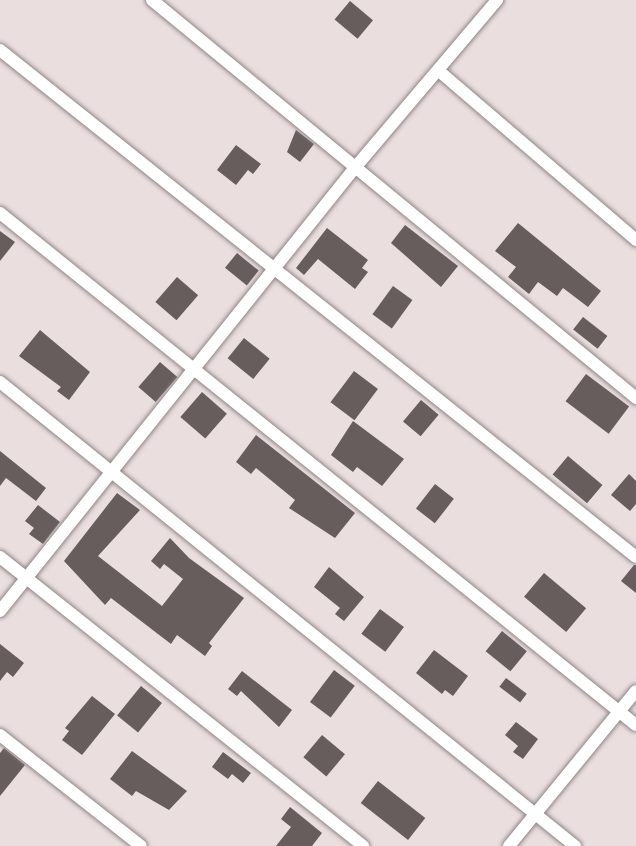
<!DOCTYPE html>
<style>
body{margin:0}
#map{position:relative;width:636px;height:846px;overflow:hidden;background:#eadede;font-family:Cabin,sans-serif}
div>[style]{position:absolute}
.building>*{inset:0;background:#675d5d;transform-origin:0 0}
.roads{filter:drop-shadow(0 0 2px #908585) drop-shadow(0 0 2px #908585)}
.minor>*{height:12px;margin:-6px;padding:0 6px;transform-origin:6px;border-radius:6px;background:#fff}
span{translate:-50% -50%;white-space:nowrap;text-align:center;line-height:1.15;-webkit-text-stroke:6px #fff;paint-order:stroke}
</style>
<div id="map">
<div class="building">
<div style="left:350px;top:1px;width:30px;height:24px;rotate:40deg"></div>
<div style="clip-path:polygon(296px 130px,314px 144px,300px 162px,287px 152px)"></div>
<div style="clip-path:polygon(236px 145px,261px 164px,253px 174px,248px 170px,236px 185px,217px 170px)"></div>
<div style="clip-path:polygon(518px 223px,601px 291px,588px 307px,563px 288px,557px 296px,538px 282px,529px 294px,508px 277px,516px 267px,495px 251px)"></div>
<div style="clip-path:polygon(405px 225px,458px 266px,441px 287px,391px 243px)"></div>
<div style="clip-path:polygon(327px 228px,368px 260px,362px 268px,368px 272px,355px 289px,318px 259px,304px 275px,296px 268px)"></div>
<div style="clip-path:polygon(0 231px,15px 242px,0 261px)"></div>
<div style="left:237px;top:253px;width:28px;height:19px;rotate:39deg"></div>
<div style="left:177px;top:277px;width:28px;height:33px;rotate:41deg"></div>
<div style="left:393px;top:286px;width:24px;height:35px;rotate:36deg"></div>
<div style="left:583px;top:317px;width:31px;height:16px;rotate:38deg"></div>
<div style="clip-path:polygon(40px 330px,90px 372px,69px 400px,57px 391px,61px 387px,19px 356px)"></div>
<div style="left:244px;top:338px;width:33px;height:26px;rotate:39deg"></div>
<div style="left:160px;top:362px;width:23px;height:33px;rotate:41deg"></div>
<div style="left:354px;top:371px;width:30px;height:39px;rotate:37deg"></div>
<div style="left:586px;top:374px;width:54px;height:34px;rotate:37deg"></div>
<div style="left:202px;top:392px;width:33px;height:33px;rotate:41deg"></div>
<div style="left:421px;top:400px;width:23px;height:28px;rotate:40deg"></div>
<div style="clip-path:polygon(353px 421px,404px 459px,382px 486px,357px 467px,353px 472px,331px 455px)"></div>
<div style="clip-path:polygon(256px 435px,355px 513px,335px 538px,289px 508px,295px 500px,256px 468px,251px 474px,236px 462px)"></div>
<div style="clip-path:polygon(0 451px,46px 488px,36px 501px,6px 478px,0 486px)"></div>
<div style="left:568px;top:456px;width:45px;height:24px;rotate:40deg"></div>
<div style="clip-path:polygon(629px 474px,636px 481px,636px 504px,630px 511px,611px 495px)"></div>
<div style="left:435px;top:484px;width:24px;height:31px;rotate:38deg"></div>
<div style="clip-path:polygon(117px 493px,140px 510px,98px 556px,162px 606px,183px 579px,164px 564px,160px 569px,151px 561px,170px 538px,189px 558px,244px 598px,209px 643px,212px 646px,205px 656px,177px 635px,171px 644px,111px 598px,105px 605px,64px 561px)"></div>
<div style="clip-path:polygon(38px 505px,60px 522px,43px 544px,29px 534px,34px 528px,25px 521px)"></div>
<div style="clip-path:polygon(634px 565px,636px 565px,636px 593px,621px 581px)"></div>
<div style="clip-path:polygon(329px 567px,364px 597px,344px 621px,335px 614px,340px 608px,314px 587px)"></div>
<div style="left:544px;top:573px;width:55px;height:31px;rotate:40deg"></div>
<div style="left:380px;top:609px;width:30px;height:31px;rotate:37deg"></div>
<div style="left:502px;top:631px;width:32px;height:26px;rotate:39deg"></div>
<div style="clip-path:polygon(0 644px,24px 663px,13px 677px,7px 672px,0 681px)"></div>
<div style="clip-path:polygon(434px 650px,468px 676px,453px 696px,445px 690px,442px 694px,416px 673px)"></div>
<div style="left:334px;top:670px;width:26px;height:40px;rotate:37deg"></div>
<div style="clip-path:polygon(242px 671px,292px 710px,279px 727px,241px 691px,237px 696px,228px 689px)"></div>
<div style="left:506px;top:678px;width:26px;height:11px;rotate:37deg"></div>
<div style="left:141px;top:686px;width:27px;height:38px;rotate:39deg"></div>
<div style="clip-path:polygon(92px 696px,115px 714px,82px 755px,62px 740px,69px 731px,65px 728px)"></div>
<div style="clip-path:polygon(516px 722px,538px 739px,523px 759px,513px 752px,518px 746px,505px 735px)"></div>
<div style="left:322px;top:735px;width:30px;height:29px;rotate:40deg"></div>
<div style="clip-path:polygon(4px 748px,25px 765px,0 796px,0 753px)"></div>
<div style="clip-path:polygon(132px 751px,187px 791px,169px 810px,136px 791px,132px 796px,110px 779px)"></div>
<div style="clip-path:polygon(223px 752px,251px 773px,243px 783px,232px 774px,228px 779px,212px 767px)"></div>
<div style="left:378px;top:781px;width:60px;height:28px;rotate:38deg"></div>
<div style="clip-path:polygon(290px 807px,322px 833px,312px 846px,276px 846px,291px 827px,281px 819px)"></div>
</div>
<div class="roads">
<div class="minor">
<div style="left:152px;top:0;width:627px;rotate:39.43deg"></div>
<div style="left:0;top:50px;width:813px;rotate:38.56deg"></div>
<div style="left:439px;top:71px;width:260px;rotate:40.6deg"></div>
<div style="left:0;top:213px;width:816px;rotate:38.84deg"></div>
<div style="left:0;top:382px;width:739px;rotate:38.9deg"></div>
<div style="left:0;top:557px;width:464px;rotate:38.5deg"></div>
<div style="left:0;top:611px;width:565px;rotate:-51.32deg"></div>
<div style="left:353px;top:170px;width:223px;rotate:-49.7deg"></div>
<div style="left:0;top:735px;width:179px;rotate:38.2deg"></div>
<div style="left:509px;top:846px;width:200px;rotate:-50.7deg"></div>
</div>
</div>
</div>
